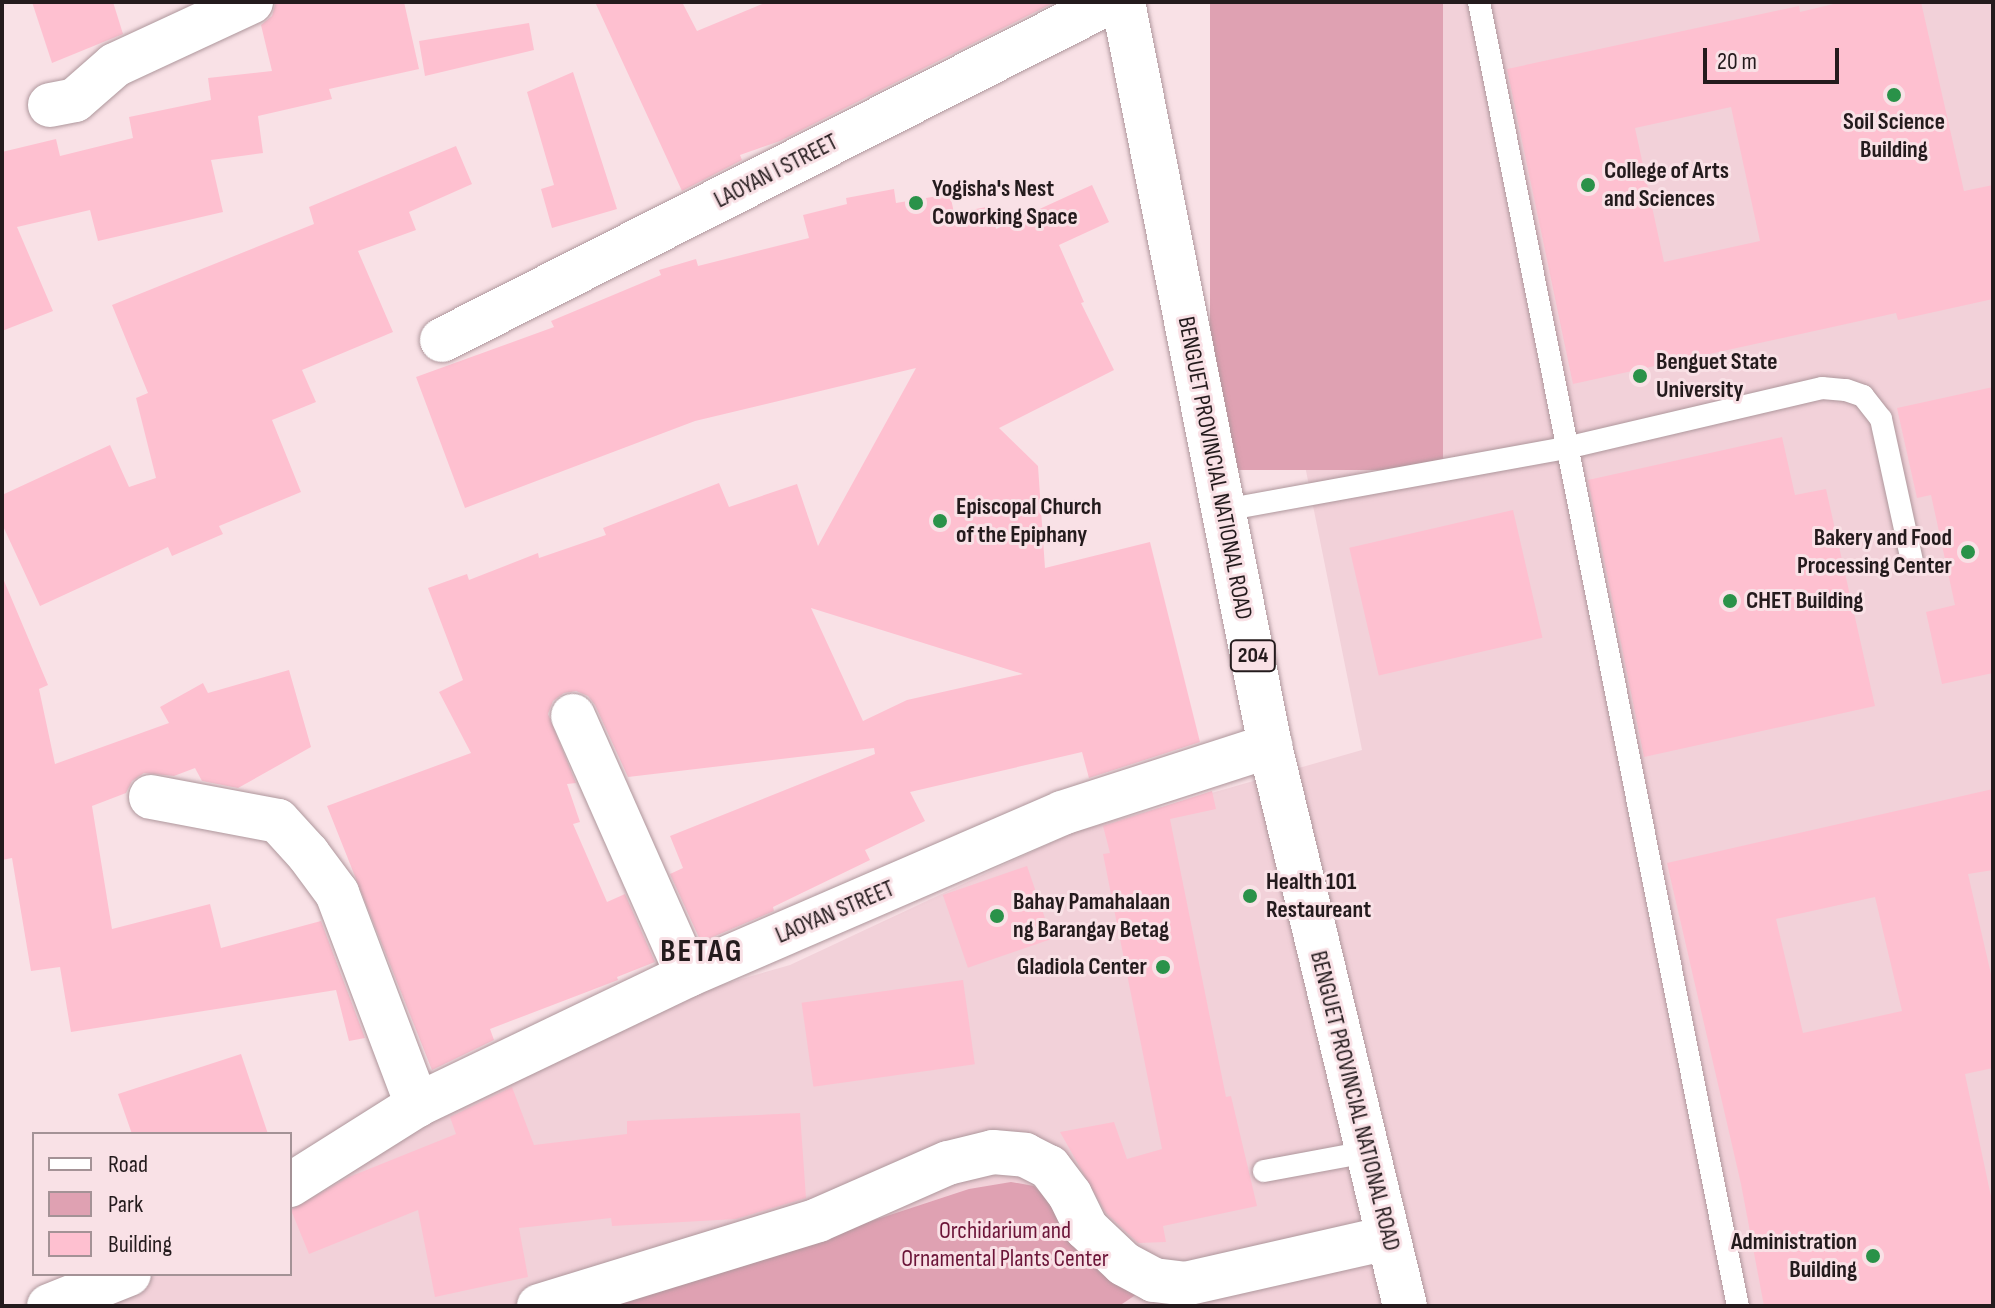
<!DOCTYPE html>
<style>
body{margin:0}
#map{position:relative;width:1995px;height:1308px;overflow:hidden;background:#f9e1e6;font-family:"Sofia Sans Condensed",sans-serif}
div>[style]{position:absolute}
.built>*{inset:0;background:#f2d1d9}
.green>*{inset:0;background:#dfa1b2;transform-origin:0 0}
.building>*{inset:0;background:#fec0d0;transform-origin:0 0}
.roads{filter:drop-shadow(0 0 2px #ae979c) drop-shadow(0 0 2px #ae979c)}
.lane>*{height:22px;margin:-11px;padding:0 11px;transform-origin:11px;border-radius:11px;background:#fff}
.street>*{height:44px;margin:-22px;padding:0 22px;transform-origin:22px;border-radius:22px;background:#fff}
.highway>*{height:44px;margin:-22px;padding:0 22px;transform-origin:22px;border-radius:22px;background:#fff}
.dots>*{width:22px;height:22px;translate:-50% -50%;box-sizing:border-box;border:4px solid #f9e1e6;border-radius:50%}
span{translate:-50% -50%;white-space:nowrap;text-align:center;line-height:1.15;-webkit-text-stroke:6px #f9e1e6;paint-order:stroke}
.shield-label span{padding:2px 6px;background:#f9e1e6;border:2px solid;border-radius:6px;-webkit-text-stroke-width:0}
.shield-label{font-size:22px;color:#241b1d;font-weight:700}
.poi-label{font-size:24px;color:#241b1d;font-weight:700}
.left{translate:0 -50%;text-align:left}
.right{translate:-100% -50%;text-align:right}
.street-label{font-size:24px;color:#241b1d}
.park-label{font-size:24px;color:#6b1438}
.district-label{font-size:32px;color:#241b1d;font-weight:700;letter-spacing:2px}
.frame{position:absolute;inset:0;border:4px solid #241b1d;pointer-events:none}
.legend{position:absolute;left:32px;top:1132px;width:260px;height:144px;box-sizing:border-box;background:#f9e1e6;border:2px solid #a49296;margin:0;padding:10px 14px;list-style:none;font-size:24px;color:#241b1d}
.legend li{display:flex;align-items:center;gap:16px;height:40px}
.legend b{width:40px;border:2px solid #a49296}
.scale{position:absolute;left:1703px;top:48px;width:136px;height:36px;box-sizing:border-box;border:4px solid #241b1d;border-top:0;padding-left:10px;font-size:24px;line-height:28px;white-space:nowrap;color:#241b1d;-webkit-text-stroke:6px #f9e1e6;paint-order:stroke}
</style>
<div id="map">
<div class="built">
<div style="clip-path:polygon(1212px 2px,1993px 2px,1993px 1306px,84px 1306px,143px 1274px,290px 1274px,290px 1195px,429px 1115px,686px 995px,790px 965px,1074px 832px,1362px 750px)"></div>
</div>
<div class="green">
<div style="left:1210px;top:2px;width:233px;height:468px"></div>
<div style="clip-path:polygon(1011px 1182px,1034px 1186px,1140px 1292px,1119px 1306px,613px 1306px,969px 1189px)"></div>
</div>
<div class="building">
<div style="clip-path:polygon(32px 2px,113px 2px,123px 34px,52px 63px)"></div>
<div style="clip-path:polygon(276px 2px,404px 2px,419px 69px,329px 89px,332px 99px,258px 116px,263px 153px,211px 160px,223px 212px,98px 241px,90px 210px,17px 227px,53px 311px,2px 331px,2px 152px,56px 139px,60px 156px,133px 138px,129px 117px,211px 100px,208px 78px,272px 71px,261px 25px,272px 16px)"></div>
<div style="clip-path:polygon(595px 2px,682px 2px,697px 31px,767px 2px,1055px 2px,780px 141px,740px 155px,742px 160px,682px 191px)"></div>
<div style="clip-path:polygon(evenodd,1842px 2px,1921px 2px,1964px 191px,1993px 185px,1993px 299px,1898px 320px,1896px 313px,1573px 384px,1507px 69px,1799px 6px,1800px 12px,1842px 2px,1731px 107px,1760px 241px,1664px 262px,1635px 128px,1731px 107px)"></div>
<div style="clip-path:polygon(529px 23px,534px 50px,425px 76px,419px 41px)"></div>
<div style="clip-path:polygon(573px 72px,617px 209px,552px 228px,541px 189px,554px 185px,527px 92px)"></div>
<div style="clip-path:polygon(456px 146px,472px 184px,409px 212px,416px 230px,358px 251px,393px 332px,302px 370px,316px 402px,272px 420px,301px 492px,219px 526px,223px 534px,172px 556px,168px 547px,40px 606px,2px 524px,2px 495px,110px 445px,129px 487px,156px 478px,136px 398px,148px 393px,112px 305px,314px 224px,309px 207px)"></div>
<div style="clip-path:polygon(evenodd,1092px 185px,1109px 222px,1059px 245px,1084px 302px,1081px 303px,1114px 370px,999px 428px,1038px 466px,1045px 568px,1150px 542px,1200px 742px,1089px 778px,1082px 752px,910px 792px,925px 821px,865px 850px,870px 860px,773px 907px,774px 911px,701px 942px,670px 874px,683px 868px,670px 836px,875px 754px,874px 748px,628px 777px,595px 705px,588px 696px,576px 691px,564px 693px,553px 701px,548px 714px,576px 783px,567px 784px,580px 822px,573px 824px,607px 902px,625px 894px,655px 962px,617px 977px,618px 980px,490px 1029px,494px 1040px,432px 1070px,327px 806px,471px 753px,439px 692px,463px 680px,428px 588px,467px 574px,469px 580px,538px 553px,539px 558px,606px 535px,603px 528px,719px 483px,729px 507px,797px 484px,818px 546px,916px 368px,695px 421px,465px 508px,416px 377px,554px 327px,551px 321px,661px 275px,659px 270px,696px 259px,698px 266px,809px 238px,803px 215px,847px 204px,846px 198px,894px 189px,896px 203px,950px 194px,954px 213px,992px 206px,996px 229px,1092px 185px,811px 608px,1023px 674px,907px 700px,863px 721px,811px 608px)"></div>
<div style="clip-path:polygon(1993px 387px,1993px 673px,1942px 684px,1926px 612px,1955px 605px,1931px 495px,1917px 498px,1897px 408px)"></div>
<div style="clip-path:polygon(1782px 437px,1795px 495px,1826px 489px,1875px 706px,1644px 757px,1588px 480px)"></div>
<div style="left:1513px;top:510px;width:131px;height:168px;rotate:77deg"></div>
<div style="clip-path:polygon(2px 576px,48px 685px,39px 689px,55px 764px,169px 723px,160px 707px,203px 683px,208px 693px,289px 670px,311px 747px,238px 788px,202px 781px,195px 768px,174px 776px,144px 773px,132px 781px,126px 793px,92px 806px,112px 929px,210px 904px,221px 948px,321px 921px,365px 1038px,349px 1041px,336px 990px,71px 1032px,60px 967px,31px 971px,12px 858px,2px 860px)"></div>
<div style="clip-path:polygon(evenodd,1993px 789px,1993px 870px,1968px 874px,1993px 983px,1993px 1068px,1965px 1074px,1993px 1206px,1993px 1306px,1764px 1306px,1741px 1184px,1667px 863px,1993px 789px,1875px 897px,1902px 1011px,1803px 1033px,1776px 919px,1875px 897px)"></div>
<div style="clip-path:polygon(1212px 791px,1216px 809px,1170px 819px,1226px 1097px,1231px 1096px,1257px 1206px,1163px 1226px,1166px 1242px,1138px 1243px,1106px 1213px,1060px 1132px,1114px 1122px,1127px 1159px,1162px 1149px,1103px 854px,1110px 853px,1103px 826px)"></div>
<div style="left:1027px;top:866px;width:77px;height:89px;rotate:71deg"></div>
<div style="left:963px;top:980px;width:85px;height:163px;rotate:82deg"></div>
<div style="clip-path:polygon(241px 1054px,268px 1134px,132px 1134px,118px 1094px)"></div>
<div style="clip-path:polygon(512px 1087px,534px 1145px,627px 1134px,627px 1121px,800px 1113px,806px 1198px,736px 1219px,612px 1226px,611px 1218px,519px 1228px,528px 1277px,435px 1297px,418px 1210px,309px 1254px,291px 1210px,349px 1177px,456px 1134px,450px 1117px)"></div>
</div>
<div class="roads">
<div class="lane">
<div style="left:1479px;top:2px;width:1329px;rotate:78.77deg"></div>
<div style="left:1224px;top:510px;width:348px;rotate:-10.3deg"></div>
<div style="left:1566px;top:448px;width:263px;rotate:-13.2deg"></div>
<div style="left:1822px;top:388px;width:24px;rotate:5deg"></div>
<div style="left:1846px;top:390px;width:18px;rotate:19deg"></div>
<div style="left:1863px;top:396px;width:29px;rotate:52deg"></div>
<div style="left:1881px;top:419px;width:145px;rotate:77.7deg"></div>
<div style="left:1264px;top:1171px;width:105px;rotate:-10.5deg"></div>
</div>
<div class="street">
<div style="left:50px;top:105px;width:25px;rotate:-11deg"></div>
<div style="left:75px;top:100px;width:53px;rotate:-41.2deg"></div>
<div style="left:115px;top:65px;width:150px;rotate:-24.9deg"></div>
<div style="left:442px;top:340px;width:749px;rotate:-26.84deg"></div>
<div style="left:573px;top:716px;width:283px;rotate:66.1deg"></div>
<div style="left:151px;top:797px;width:129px;rotate:10.7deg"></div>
<div style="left:278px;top:821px;width:45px;rotate:47.7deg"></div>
<div style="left:308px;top:854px;width:49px;rotate:53.4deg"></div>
<div style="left:337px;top:893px;width:227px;rotate:69.3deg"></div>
<div style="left:290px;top:1185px;width:150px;rotate:-32.2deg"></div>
<div style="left:417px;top:1105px;width:301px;rotate:-25.6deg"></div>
<div style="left:688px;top:975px;width:408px;rotate:-23.4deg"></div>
<div style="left:1062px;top:813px;width:219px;rotate:-17.9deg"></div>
<div style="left:49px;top:1306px;width:86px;rotate:-21.8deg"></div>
<div style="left:539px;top:1306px;width:292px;rotate:-17.1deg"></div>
<div style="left:818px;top:1220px;width:142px;rotate:-23.7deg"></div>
<div style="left:948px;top:1163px;width:46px;rotate:-13.7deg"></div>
<div style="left:993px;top:1152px;width:32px;rotate:5deg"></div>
<div style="left:1025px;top:1155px;width:27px;rotate:27deg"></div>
<div style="left:1049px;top:1167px;width:35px;rotate:53deg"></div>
<div style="left:1070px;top:1195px;width:37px;rotate:64deg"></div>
<div style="left:1086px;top:1228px;width:52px;rotate:43.5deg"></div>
<div style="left:1124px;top:1264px;width:34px;rotate:28deg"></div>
<div style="left:1154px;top:1280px;width:31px;rotate:7deg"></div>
<div style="left:1185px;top:1284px;width:207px;rotate:-12.8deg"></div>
</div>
<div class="highway">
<div style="left:1123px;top:2px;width:758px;rotate:78.82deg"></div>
<div style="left:1270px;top:746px;width:576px;rotate:76.45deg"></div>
</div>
</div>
<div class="dots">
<div style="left:1894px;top:95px;background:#2a9249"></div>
<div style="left:1588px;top:185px;background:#2a9249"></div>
<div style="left:916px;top:203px;background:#2a9249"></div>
<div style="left:1640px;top:376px;background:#2a9249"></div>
<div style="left:940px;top:521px;background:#2a9249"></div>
<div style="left:1968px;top:552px;background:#2a9249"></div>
<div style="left:1730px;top:601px;background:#2a9249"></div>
<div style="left:1250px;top:896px;background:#2a9249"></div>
<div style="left:997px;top:916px;background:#2a9249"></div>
<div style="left:1163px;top:967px;background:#2a9249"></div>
<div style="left:1873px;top:1256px;background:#2a9249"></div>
</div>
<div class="shield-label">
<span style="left:1253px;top:656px">204</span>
</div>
<div class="poi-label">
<span style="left:1894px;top:136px">Soil Science<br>Building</span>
<span class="left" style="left:1604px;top:185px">College of Arts<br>and Sciences</span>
<span class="left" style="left:932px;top:203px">Yogisha's Nest<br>Coworking Space</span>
<span class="left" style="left:1656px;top:376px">Benguet State<br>University</span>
<span class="left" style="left:956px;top:521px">Episcopal Church<br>of the Epiphany</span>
<span class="right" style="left:1952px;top:552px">Bakery and Food<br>Processing Center</span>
<span class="left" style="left:1746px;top:601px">CHET Building</span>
<span class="left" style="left:1266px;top:896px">Health 101<br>Restaureant</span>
<span class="left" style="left:1013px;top:916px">Bahay Pamahalaan<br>ng Barangay Betag</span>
<span class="right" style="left:1147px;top:967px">Gladiola Center</span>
<span class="right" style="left:1857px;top:1256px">Administration<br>Building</span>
</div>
<div class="street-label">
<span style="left:776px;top:171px;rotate:-27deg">LAOYAN I STREET</span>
<span style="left:1215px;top:468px;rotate:79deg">BENGUET PROVINCIAL NATIONAL ROAD</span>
<span style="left:835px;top:912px;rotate:-23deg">LAOYAN STREET</span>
<span style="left:1355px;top:1101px;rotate:76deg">BENGUET PROVINCIAL NATIONAL ROAD</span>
</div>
<div class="park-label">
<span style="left:1005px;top:1245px">Orchidarium and<br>Ornamental Plants Center</span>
</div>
<div class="district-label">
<span style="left:702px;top:952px">BETAG</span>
</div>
<div class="frame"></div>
<ul class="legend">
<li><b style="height:10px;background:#fff"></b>Road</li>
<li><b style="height:22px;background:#dfa1b2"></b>Park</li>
<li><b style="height:22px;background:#fec0d0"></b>Building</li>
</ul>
<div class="scale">20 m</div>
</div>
